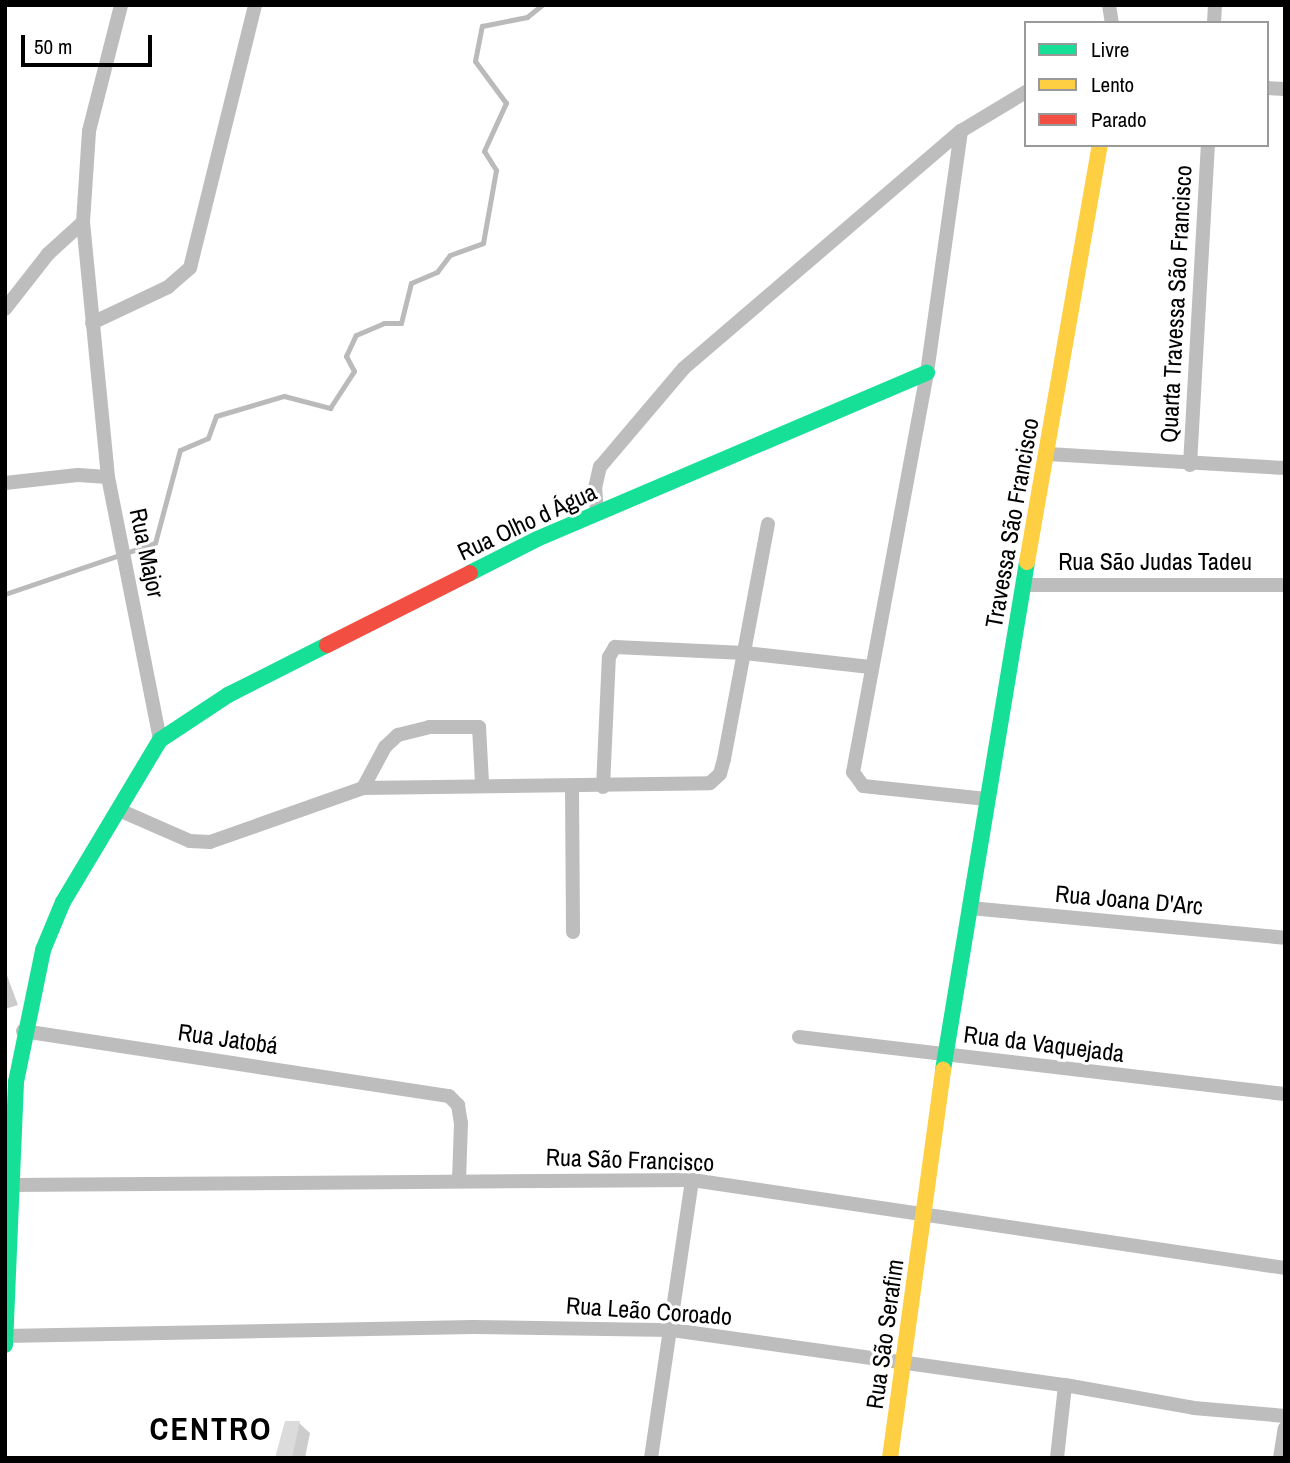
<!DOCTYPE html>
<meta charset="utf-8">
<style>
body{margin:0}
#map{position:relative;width:1290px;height:1463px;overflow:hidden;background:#fff;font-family:"Archivo Narrow",sans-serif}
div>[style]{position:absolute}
.shadow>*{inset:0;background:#0003}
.stream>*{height:5px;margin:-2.5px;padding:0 2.5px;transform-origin:2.5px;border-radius:2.5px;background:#bababa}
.building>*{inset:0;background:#dbdbdb}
.street>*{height:14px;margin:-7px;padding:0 7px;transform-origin:7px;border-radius:7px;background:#bdbdbd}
.fast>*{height:16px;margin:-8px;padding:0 8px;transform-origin:8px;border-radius:8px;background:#16e098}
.slow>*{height:16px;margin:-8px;padding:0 8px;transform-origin:8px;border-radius:8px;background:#ffcf43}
.jam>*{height:16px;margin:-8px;padding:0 8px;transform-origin:8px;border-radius:8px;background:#f24e42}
span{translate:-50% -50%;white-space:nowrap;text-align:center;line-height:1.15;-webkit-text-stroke:6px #fff;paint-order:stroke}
.street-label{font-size:24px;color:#000}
.district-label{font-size:32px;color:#000;font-weight:700;letter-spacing:2px}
.frame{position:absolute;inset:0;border:7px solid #000;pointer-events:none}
.legend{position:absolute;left:1024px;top:21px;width:245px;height:126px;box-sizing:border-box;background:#fff;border:2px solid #999;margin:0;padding:9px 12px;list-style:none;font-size:21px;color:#000}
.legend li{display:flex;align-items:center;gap:14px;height:35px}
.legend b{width:35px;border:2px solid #999}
.scale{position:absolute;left:21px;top:35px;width:131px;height:32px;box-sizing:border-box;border:4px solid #000;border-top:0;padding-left:9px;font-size:21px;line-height:24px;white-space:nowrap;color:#000;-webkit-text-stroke:5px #fff;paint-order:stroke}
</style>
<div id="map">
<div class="shadow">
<div style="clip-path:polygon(5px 970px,18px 1005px,5px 1009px)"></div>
<div style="clip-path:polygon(299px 1423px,310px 1433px,305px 1458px,277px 1458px)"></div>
</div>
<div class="stream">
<div style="left:5px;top:594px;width:158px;rotate:-18.8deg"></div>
<div style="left:155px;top:543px;width:96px;rotate:-75deg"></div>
<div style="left:180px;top:450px;width:30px;rotate:-23deg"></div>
<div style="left:208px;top:438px;width:23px;rotate:-70deg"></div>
<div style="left:216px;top:416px;width:71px;rotate:-16.4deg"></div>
<div style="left:284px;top:396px;width:48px;rotate:14.6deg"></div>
<div style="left:330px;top:408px;width:44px;rotate:-57deg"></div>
<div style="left:354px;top:371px;width:17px;rotate:-118deg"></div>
<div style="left:346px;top:356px;width:23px;rotate:-65deg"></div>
<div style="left:356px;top:335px;width:30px;rotate:-23deg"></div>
<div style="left:384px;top:323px;width:17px"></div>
<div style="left:401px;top:323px;width:41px;rotate:-76deg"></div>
<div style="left:411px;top:283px;width:28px;rotate:-23deg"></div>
<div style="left:437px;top:272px;width:21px;rotate:-53deg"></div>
<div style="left:450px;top:255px;width:35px;rotate:-20deg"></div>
<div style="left:483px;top:243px;width:74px;rotate:-79.9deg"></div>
<div style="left:496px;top:170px;width:22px;rotate:-122deg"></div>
<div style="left:484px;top:151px;width:53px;rotate:-65.4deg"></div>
<div style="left:506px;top:103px;width:52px;rotate:-126.4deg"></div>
<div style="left:475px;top:61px;width:36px;rotate:-79deg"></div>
<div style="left:482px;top:26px;width:46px;rotate:-11.3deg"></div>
<div style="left:527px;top:17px;width:19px;rotate:-39deg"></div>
</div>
<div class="building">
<div style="clip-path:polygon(285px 1421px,300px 1421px,292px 1458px,275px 1458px)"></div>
</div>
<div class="street">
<div style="left:1109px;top:5px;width:18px;rotate:81deg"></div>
<div style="left:1214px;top:23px;width:18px;rotate:-87deg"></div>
<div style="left:1267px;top:88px;width:18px;rotate:3deg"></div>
<div style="left:961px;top:131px;width:244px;rotate:98deg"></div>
<div style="left:927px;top:373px;width:406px;rotate:100.5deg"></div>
<div style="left:853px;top:772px;width:17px;rotate:54deg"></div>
<div style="left:863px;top:786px;width:124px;rotate:6deg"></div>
<div style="left:5px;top:309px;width:70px;rotate:-52deg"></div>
<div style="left:48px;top:254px;width:47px;rotate:-42.4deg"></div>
<div style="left:92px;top:323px;width:84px;rotate:-25.3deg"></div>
<div style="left:168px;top:287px;width:29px;rotate:-41deg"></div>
<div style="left:190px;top:268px;width:271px;rotate:-76.1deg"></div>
<div style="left:1048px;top:454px;width:237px;rotate:3.4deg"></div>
<div style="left:1190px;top:465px;width:321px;rotate:-86.8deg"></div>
<div style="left:108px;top:477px;width:256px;rotate:-95.6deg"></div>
<div style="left:83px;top:222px;width:91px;rotate:-86.2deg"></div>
<div style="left:89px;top:131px;width:130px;rotate:-75.7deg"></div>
<div style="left:5px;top:483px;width:73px;rotate:-6.3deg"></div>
<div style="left:78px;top:475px;width:30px;rotate:4deg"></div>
<div style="left:108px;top:477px;width:268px;rotate:78.8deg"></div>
<div style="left:597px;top:514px;width:26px;rotate:-94deg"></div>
<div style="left:595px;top:488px;width:22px;rotate:-77deg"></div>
<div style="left:600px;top:467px;width:130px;rotate:-49.7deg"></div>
<div style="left:684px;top:368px;width:365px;rotate:-40.6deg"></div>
<div style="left:961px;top:131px;width:76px;rotate:-31deg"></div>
<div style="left:1025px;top:585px;width:260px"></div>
<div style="left:572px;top:787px;width:145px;rotate:89.6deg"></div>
<div style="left:603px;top:787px;width:130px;rotate:-87.4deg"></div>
<div style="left:609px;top:657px;width:12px;rotate:-59deg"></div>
<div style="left:615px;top:647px;width:130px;rotate:2.6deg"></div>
<div style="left:745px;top:653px;width:126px;rotate:6.4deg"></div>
<div style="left:363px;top:788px;width:47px;rotate:-61.8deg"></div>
<div style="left:385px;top:747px;width:18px;rotate:-43deg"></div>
<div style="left:398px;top:735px;width:32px;rotate:-14deg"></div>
<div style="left:429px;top:727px;width:50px"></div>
<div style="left:479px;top:727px;width:56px;rotate:86.9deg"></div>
<div style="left:119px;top:810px;width:77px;rotate:23.6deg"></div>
<div style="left:190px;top:841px;width:20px;rotate:3deg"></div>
<div style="left:210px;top:842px;width:162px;rotate:-19.4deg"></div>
<div style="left:363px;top:788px;width:347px;rotate:-0.8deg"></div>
<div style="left:710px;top:783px;width:13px;rotate:-42deg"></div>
<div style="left:720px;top:774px;width:16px;rotate:-75deg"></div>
<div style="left:724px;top:759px;width:239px;rotate:-79.4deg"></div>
<div style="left:970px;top:908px;width:316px;rotate:5.4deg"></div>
<div style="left:23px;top:1031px;width:431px;rotate:8.7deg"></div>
<div style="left:449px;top:1096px;width:13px;rotate:45deg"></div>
<div style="left:458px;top:1105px;width:18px;rotate:81deg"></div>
<div style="left:461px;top:1123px;width:57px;rotate:92deg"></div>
<div style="left:799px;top:1037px;width:489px;rotate:6.7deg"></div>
<div style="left:9px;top:1185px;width:683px;rotate:-0.42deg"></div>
<div style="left:692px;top:1180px;width:599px;rotate:8.44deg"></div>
<div style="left:5px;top:1336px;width:468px;rotate:-1.1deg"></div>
<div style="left:473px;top:1327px;width:199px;rotate:0.9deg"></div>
<div style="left:672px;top:1330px;width:397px;rotate:8deg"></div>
<div style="left:1065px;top:1385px;width:131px;rotate:10.1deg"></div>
<div style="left:1194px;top:1408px;width:91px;rotate:5deg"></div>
<div style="left:651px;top:1458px;width:281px;rotate:-81.6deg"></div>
<div style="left:1057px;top:1458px;width:73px;rotate:-83.7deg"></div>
<div style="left:1280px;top:1458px;width:30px;rotate:-81deg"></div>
</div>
<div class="fast">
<div style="left:470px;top:573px;width:75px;rotate:-26.9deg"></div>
<div style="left:537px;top:539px;width:424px;rotate:-23.1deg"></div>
<div style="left:943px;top:1070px;width:515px;rotate:-80.61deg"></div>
<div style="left:5px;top:1345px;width:263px;rotate:-87.6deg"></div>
<div style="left:16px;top:1082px;width:135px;rotate:-78.4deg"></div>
<div style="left:43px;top:950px;width:52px;rotate:-67.4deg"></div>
<div style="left:63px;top:902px;width:189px;rotate:-59.1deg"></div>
<div style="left:160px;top:740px;width:82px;rotate:-33.5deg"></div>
<div style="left:228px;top:695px;width:111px;rotate:-26.8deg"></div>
</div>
<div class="slow">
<div style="left:1027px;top:562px;width:423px;rotate:-80.1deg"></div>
<div style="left:890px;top:1458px;width:392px;rotate:-82.2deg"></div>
</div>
<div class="jam">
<div style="left:327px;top:645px;width:160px;rotate:-26.7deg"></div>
</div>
<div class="street-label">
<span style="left:1176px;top:304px;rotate:-87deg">Quarta Travessa São Francisco</span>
<span style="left:527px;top:522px;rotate:-25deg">Rua Olho d Água</span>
<span style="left:1012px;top:523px;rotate:-80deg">Travessa São Francisco</span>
<span style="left:147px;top:553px;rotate:78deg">Rua Major</span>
<span style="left:1155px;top:562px">Rua São Judas Tadeu</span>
<span style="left:1129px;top:900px;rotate:5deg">Rua Joana D'Arc</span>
<span style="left:228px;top:1039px;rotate:8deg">Rua Jatobá</span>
<span style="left:1044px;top:1044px;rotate:7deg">Rua da Vaquejada</span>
<span style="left:630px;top:1160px;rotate:2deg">Rua São Francisco</span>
<span style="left:649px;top:1311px;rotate:4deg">Rua Leão Coroado</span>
<span style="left:885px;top:1334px;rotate:-82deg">Rua São Serafim</span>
</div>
<div class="district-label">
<span style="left:211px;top:1429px">CENTRO</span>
</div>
<div class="frame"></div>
<ul class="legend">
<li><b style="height:9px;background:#16e098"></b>Livre</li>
<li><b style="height:9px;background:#ffcf43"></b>Lento</li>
<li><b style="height:9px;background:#f24e42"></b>Parado</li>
</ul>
<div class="scale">50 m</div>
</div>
